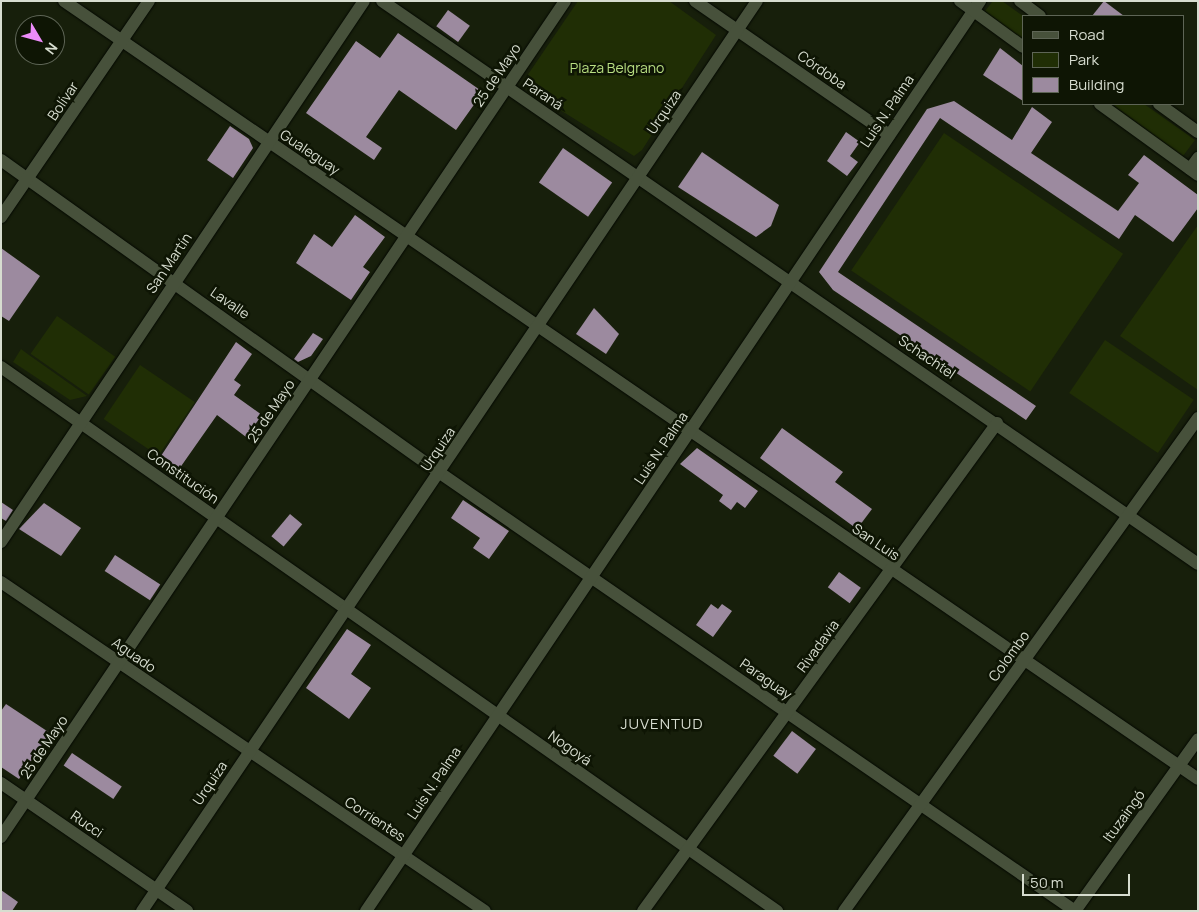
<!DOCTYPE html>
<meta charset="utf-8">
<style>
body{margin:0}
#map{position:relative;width:1199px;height:912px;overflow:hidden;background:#171f0b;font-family:Manrope,sans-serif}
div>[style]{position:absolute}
.green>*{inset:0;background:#202e05;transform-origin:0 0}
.building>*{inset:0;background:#9c8a9f;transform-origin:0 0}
.roads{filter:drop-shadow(0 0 1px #040800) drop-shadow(0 0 1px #040800)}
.minor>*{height:12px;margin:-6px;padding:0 6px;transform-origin:6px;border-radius:6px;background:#47513b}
.tertiary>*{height:12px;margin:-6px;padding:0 6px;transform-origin:6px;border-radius:6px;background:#47513b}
.secondary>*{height:12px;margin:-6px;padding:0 6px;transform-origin:6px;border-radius:6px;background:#47513b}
span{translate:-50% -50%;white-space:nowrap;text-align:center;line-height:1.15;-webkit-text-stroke:5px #0e1504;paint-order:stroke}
.park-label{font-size:14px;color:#b8de82}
.street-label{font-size:14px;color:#d7ddd0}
.neighbourhood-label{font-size:15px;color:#d7ddd0;letter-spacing:1px}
.frame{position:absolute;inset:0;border:2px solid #d7ddd0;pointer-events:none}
.legend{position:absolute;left:1022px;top:15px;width:162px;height:90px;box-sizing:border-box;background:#0e1504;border:1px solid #5e6556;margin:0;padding:6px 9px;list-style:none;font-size:15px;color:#d7ddd0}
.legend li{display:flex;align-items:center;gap:10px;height:25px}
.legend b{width:25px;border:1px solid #5e6556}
.north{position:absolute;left:15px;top:15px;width:50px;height:50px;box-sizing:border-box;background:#0e1504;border:1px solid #5e6556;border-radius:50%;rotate:127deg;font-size:14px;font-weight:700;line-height:20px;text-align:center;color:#d7ddd0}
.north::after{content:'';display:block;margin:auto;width:18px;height:22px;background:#ed8cfa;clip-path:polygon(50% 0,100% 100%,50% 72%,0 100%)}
.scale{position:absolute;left:1022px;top:874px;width:108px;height:22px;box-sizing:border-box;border:2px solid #d7ddd0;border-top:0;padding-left:6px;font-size:15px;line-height:18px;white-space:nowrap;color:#d7ddd0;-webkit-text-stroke:4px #0e1504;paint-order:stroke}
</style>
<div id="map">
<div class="green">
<div style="clip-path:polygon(578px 1px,669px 1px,716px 35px,642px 150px,634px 156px,528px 90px,527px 76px)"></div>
<div style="clip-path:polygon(993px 1px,1002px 1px,1023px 16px,1023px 39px,985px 11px)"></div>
<div style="clip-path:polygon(1112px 104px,1144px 104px,1195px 140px,1183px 156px)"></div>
<div style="left:944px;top:133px;width:216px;height:166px;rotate:34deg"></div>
<div style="clip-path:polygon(1198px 225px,1198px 390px,1120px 336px)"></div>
<div style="left:57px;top:316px;width:71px;height:46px;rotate:35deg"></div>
<div style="left:1105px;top:340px;width:107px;height:64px;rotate:34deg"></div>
<div style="clip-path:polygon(21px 349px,29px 355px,87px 396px,70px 400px,13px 362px)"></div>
<div style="left:140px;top:365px;width:66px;height:65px;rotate:34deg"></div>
</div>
<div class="building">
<div style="clip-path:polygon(1104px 1px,1124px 16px,1092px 16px)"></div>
<div style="left:448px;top:10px;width:27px;height:20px;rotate:36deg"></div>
<div style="clip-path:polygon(398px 33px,483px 92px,456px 130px,399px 90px,366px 137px,382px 148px,374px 160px,306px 113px,356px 41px,380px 58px)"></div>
<div style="clip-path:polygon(1000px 48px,1023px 66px,1023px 101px,983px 75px)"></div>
<div style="clip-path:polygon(954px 101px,1012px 140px,1032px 107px,1052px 122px,1031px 153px,1118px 211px,1139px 183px,1128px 175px,1144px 155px,1198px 195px,1198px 208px,1173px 242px,1135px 215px,1119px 239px,940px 118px,838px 272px,1036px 406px,1026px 420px,833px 290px,819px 272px,927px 109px)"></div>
<div style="clip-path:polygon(230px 126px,249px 139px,253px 148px,233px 178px,207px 160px)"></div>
<div style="clip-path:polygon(846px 132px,860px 142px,850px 156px,858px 162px,847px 176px,827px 161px)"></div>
<div style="left:563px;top:148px;width:60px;height:42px;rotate:35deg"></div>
<div style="clip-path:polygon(702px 152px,779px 205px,771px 226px,756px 237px,678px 187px)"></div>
<div style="clip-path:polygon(355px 215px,385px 237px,363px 267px,370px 272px,351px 300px,296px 263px,314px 234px,332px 247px)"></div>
<div style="clip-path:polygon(1px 248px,40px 276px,9px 321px,1px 316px)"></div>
<div style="clip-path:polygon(594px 308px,619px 334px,606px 354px,576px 334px)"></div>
<div style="clip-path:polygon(313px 333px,323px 339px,311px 356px,298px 362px,294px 359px)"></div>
<div style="clip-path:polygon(236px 342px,252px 354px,234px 380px,241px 385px,234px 395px,262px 415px,246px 437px,217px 415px,177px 472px,159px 459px)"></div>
<div style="clip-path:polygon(782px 428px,843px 472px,835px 482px,872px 509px,857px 529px,760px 458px)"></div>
<div style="clip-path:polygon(697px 448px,758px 491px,745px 508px,737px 502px,731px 510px,719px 501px,723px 495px,680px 464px)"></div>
<div style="clip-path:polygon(463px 500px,509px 531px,489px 559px,473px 548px,480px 538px,451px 518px)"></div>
<div style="clip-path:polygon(1px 502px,13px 510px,6px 521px,1px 518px)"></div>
<div style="clip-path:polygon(44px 503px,81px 528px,61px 556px,19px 529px)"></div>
<div style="left:290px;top:514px;width:16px;height:29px;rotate:40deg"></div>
<div style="left:115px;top:555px;width:54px;height:19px;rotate:33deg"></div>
<div style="left:839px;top:572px;width:27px;height:19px;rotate:36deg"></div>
<div style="clip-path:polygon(711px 604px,718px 609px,722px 604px,732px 611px,713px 637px,696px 625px)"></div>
<div style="clip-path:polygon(347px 629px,371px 645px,351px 674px,371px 688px,349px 719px,306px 688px)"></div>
<div style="clip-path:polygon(6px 704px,50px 733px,19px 779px,1px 767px,1px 711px)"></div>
<div style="left:792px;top:731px;width:30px;height:31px;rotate:37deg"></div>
<div style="left:72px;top:753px;width:60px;height:15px;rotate:34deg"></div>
<div style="clip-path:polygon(1px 890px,18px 902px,12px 911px,1px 911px)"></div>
</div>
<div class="roads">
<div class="minor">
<div style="left:64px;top:1px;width:1375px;rotate:34.45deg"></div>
<div style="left:382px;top:1px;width:991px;rotate:34.6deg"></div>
<div style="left:695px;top:1px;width:236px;rotate:34.6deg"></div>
<div style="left:1px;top:160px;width:539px;rotate:35.49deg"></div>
<div style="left:440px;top:473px;width:771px;rotate:34.6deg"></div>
<div style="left:1190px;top:169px;width:14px;rotate:-54deg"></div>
<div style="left:1px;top:217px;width:262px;rotate:-55.6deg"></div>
<div style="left:1px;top:367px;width:948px;rotate:35.03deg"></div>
<div style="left:1px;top:542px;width:651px;rotate:-56.14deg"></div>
<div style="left:1px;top:582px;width:585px;rotate:34.21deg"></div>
<div style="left:1px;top:783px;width:226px;rotate:34.5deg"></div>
<div style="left:366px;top:911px;width:1098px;rotate:-55.99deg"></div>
<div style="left:643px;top:911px;width:603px;rotate:-54.04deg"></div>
<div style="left:844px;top:911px;width:607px;rotate:-54.32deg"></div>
<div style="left:1075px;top:911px;width:211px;rotate:-54.4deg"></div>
</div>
<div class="tertiary">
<div style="left:1px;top:837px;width:1008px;rotate:-55.99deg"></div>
<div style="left:142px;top:911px;width:1098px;rotate:-55.95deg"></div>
</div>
<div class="secondary">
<div style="left:960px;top:1px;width:78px;rotate:36.1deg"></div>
<div style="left:1020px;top:1px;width:25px;rotate:37deg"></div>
<div style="left:1100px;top:104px;width:121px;rotate:35.9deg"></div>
<div style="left:1159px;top:104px;width:48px;rotate:35.7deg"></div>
</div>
</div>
<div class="park-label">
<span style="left:617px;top:68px">Plaza Belgrano</span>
</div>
<div class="street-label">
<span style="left:822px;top:70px;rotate:35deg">Córdoba</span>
<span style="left:497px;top:75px;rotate:-56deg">25 de Mayo</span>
<span style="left:543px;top:94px;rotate:34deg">Paraná</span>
<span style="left:63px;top:101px;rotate:-56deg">Bolívar</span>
<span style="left:887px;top:111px;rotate:-56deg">Luis N. Palma</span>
<span style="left:664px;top:112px;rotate:-56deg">Urquiza</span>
<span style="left:310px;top:152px;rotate:34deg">Gualeguay</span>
<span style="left:169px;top:263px;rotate:-56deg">San Martín</span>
<span style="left:230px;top:303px;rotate:35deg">Lavalle</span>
<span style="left:927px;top:357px;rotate:34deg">Schachtel</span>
<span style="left:271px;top:411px;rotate:-56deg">25 de Mayo</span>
<span style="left:661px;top:448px;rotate:-56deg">Luis N. Palma</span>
<span style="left:438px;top:449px;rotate:-56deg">Urquiza</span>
<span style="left:183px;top:476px;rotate:35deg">Constitución</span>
<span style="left:876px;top:542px;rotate:34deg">San Luis</span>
<span style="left:818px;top:646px;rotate:-54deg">Rivadavia</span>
<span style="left:134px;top:655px;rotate:35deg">Aguado</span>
<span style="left:1009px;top:656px;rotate:-54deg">Colombo</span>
<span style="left:766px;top:679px;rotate:35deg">Paraguay</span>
<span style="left:44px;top:747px;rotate:-56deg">25 de Mayo</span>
<span style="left:570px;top:748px;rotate:35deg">Nogoyá</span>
<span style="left:210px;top:783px;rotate:-56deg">Urquiza</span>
<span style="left:434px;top:783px;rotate:-56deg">Luis N. Palma</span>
<span style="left:1124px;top:816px;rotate:-54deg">Ituzaingó</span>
<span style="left:375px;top:819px;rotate:33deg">Corrientes</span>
<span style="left:87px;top:824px;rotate:35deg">Rucci</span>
</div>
<div class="neighbourhood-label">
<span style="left:662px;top:724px">JUVENTUD</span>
</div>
<div class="frame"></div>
<ul class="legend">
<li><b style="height:6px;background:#47513b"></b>Road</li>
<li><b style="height:14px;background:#202e05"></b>Park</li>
<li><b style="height:14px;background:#9c8a9f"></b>Building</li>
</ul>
<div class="north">N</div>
<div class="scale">50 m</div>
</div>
